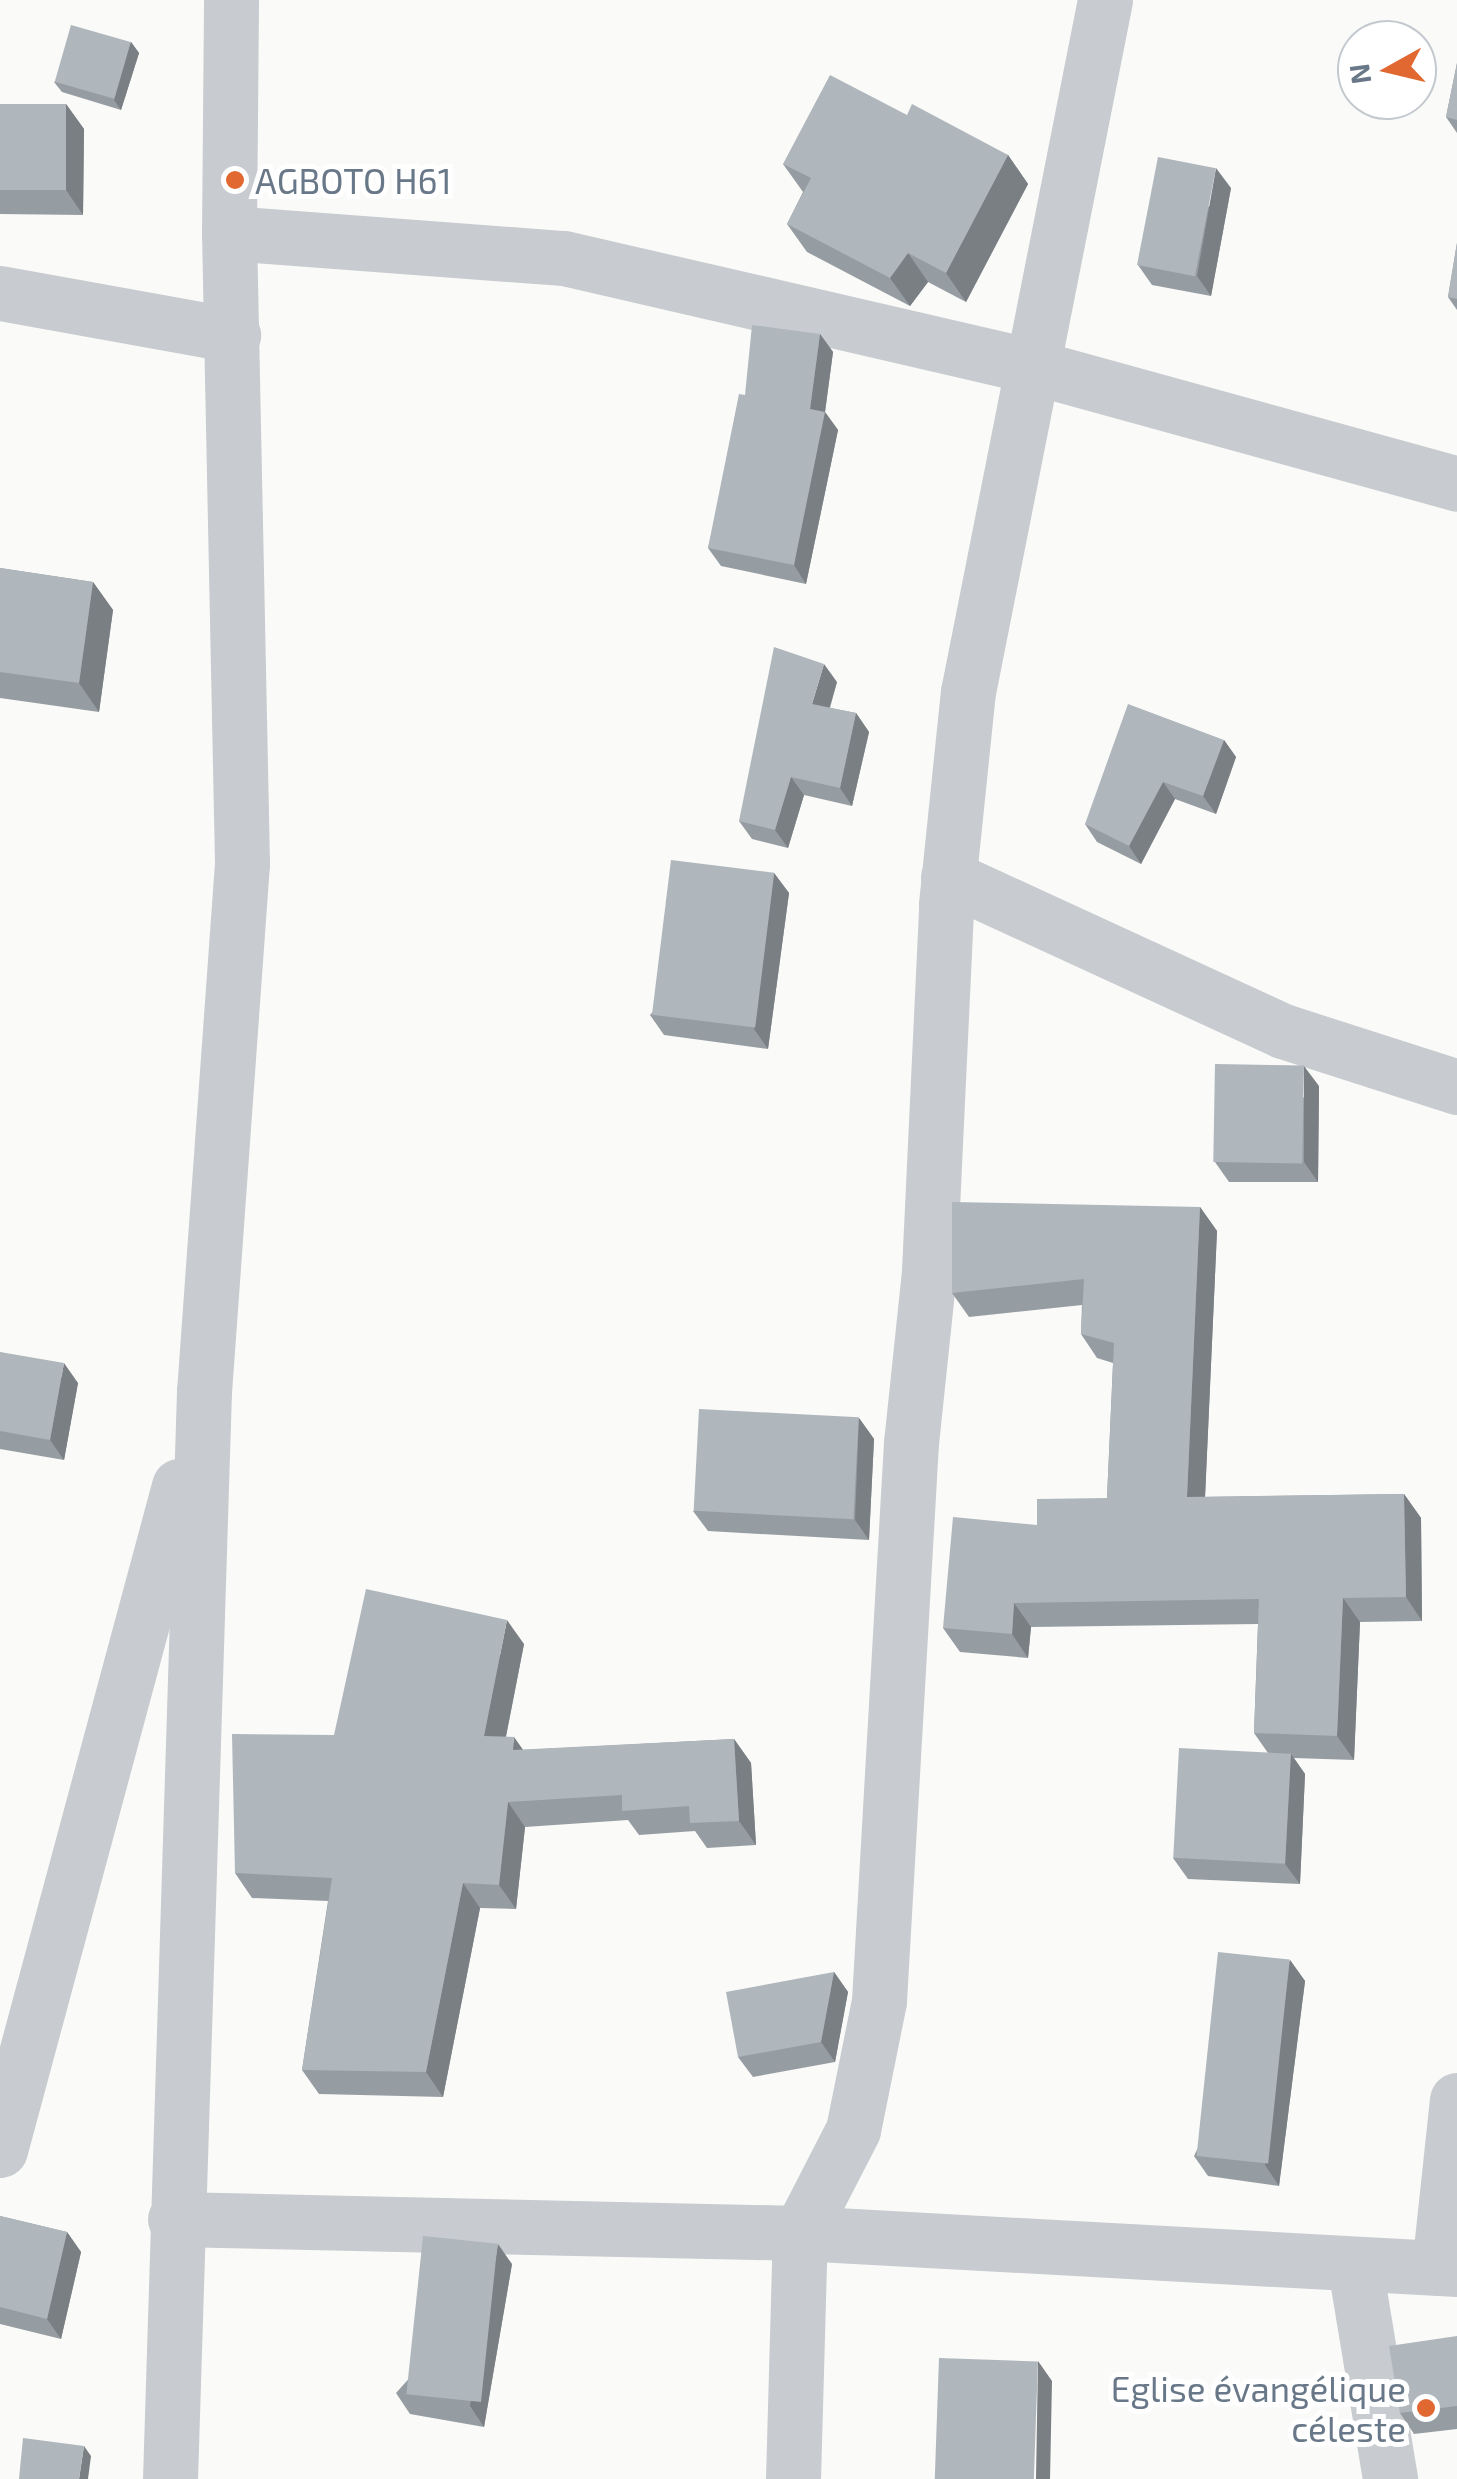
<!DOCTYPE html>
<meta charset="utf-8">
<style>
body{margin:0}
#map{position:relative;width:1457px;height:2479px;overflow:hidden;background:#fafaf8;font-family:"Exo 2",sans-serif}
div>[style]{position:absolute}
.street>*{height:55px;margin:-27.5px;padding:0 27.5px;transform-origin:27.5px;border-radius:27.5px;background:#c8cbcf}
.wall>*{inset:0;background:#969da2}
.shaded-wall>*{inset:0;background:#7a7f84}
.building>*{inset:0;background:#afb6bc;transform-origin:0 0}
.dots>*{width:28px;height:28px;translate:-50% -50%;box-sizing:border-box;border:5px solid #fff;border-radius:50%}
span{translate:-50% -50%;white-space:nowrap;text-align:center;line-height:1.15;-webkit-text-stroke:10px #fff;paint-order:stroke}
.poi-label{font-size:35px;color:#697888}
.left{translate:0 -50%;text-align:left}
.right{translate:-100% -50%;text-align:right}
.north{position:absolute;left:1337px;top:20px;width:100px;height:100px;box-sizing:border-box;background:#fff;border:2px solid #c3c9cf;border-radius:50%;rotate:262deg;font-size:28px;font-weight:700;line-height:40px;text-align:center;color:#697888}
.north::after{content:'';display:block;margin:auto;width:35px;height:45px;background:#e16830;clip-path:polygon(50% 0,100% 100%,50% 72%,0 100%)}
</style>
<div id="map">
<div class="street">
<div style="left:229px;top:233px;width:336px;rotate:4.3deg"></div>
<div style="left:564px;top:258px;width:478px;rotate:13deg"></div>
<div style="left:1030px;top:366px;width:443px;rotate:15.4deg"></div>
<div style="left:0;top:293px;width:237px;rotate:10.2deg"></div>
<div style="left:948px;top:877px;width:369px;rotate:24.7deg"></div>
<div style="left:1283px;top:1031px;width:183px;rotate:17.8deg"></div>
<div style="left:0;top:2150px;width:688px;rotate:-74.91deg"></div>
<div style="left:175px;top:2219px;width:625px;rotate:1.28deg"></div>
<div style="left:800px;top:2233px;width:658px;rotate:3.14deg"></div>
<div style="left:1355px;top:2267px;width:215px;rotate:80.6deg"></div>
<div style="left:1439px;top:2268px;width:169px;rotate:-83.9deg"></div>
<div style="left:170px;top:2479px;width:1088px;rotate:-88.21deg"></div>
<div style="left:204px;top:1392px;width:530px;rotate:-85.89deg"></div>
<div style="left:242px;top:863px;width:630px;rotate:-91.18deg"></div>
<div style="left:229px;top:233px;width:233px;rotate:-89.5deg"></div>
<div style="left:793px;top:2479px;width:246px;rotate:-88.4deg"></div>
<div style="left:800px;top:2233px;width:116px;rotate:-62.8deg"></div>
<div style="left:853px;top:2130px;width:132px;rotate:-78.6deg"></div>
<div style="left:879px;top:2001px;width:559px;rotate:-86.72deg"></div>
<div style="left:911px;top:1443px;width:173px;rotate:-84deg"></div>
<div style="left:929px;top:1271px;width:367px;rotate:-87.3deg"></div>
<div style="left:946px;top:904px;width:213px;rotate:-84.1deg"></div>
<div style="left:968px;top:692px;width:705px;rotate:-78.8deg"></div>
</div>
<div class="wall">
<div style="clip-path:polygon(131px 42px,139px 53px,121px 110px,62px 92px,54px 82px)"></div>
<div style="clip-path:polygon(1457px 63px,1457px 133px,1446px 117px)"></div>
<div style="clip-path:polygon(0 104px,66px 104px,84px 129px,83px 215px,0 214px)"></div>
<div style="clip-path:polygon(907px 115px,1008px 155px,1028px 184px,966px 302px,928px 282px,910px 306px,807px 252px,787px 224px,803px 192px,783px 164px)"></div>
<div style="clip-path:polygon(1231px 188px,1211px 296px,1152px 285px,1138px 265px)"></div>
<div style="clip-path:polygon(1457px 243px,1457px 310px,1448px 297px)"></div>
<div style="clip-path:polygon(820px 334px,833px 352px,825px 412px,838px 430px,806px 584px,721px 566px,708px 548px,745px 395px)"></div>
<div style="clip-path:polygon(0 568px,93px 582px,113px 610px,99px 712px,0 698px)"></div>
<div style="clip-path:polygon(837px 682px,830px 708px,856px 713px,869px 732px,852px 806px,804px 795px,788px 848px,752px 839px,739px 821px)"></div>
<div style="clip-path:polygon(1224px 740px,1236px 757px,1216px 814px,1175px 799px,1141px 864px,1097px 842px,1085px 824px)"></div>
<div style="clip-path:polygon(774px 873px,789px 893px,768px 1049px,664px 1035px,650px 1015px)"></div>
<div style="clip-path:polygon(1319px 1086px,1318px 1182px,1229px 1182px,1215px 1162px)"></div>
<div style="clip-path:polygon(1200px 1207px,1217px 1231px,1205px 1497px,1404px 1494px,1421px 1518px,1422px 1621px,1360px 1622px,1354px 1760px,1294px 1758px,1305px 1774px,1300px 1884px,1188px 1879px,1173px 1858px,1268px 1753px,1254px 1733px,1258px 1624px,1031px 1627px,1028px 1658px,960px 1652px,943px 1628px,1037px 1525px,1107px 1498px,1113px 1363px,1097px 1358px,1081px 1334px,1082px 1305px,969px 1317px,952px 1293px)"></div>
<div style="clip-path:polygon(0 1352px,78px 1383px,64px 1460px,0 1449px)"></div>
<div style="clip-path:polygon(859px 1418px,874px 1439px,869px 1540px,708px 1531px,693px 1511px)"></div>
<div style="clip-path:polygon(524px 1644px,506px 1737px,523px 1750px,734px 1739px,751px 1763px,756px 1845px,707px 1848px,695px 1831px,639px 1835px,628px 1820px,525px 1827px,516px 1909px,480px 1908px,443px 2097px,319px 2094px,302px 2070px,328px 1901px,252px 1898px,235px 1873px,334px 1735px)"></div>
<div style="clip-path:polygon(1290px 1960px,1305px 1981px,1279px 2186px,1208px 2176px,1194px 2156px)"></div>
<div style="clip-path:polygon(834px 1972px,848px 1992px,835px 2062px,753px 2077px,738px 2057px)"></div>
<div style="clip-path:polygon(0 2216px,67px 2232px,81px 2252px,61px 2339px,0 2324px)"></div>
<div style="clip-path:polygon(512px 2264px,484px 2427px,410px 2414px,396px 2393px)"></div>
<div style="clip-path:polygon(1457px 2336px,1457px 2429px,1414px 2434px,1400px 2413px)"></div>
</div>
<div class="shaded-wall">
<div style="clip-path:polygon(131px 42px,139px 53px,121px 110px,114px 100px)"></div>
<div style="clip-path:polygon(66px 104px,84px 129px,83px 215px,66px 190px)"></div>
<div style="clip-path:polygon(1008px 155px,1028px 184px,966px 302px,946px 273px)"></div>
<div style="clip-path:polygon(1216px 168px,1231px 188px,1211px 296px,1197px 276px)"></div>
<div style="clip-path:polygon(908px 253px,928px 282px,910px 306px,890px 278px)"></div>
<div style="clip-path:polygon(820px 334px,833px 352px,825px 412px,838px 430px,806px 584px,794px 565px,810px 409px)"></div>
<div style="clip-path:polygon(93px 582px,113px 610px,99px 712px,79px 683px)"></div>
<div style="clip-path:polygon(824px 664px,837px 682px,825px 722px,812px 704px)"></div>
<div style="clip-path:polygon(856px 713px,869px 732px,852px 806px,840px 788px)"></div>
<div style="clip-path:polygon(1224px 740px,1236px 757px,1216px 814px,1203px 796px)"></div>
<div style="clip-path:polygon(791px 777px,804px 795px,788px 848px,775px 830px)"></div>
<div style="clip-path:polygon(1163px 782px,1175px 799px,1141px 864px,1129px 846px)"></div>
<div style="clip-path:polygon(774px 873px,789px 893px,768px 1049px,754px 1029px)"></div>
<div style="clip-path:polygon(1304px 1066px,1319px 1086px,1318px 1182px,1304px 1162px)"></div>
<div style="clip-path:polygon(1200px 1207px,1217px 1231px,1204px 1521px,1187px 1497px)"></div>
<div style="clip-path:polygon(64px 1363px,78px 1383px,64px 1460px,50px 1440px)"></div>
<div style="clip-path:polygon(859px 1418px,874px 1439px,869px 1540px,855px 1520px)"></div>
<div style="clip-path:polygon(1404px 1494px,1421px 1518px,1422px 1621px,1406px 1597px)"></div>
<div style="clip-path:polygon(1343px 1598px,1360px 1622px,1354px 1760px,1337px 1736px)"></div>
<div style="clip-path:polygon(1014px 1603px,1031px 1627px,1028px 1658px,1012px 1634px)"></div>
<div style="clip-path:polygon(507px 1620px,524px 1644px,501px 1761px,484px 1736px)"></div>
<div style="clip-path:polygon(514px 1737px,531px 1761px,513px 1750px)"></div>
<div style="clip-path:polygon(734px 1739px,751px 1763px,756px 1845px,739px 1821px)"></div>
<div style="clip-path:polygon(1291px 1754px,1305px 1774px,1300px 1884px,1285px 1864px)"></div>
<div style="clip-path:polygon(508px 1802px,525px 1827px,516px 1909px,499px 1885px)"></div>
<div style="clip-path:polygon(463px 1883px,480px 1908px,443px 2097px,426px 2072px)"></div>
<div style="clip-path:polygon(1290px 1960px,1305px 1981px,1279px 2186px,1265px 2165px)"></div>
<div style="clip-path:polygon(834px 1972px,848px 1992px,835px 2062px,821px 2042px)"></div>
<div style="clip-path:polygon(67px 2232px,81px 2252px,61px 2339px,47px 2319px)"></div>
<div style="clip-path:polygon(498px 2244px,512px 2264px,484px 2427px,470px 2406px)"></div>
<div style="clip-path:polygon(1038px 2361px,1052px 2381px,1050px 2479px,1036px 2479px)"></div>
<div style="clip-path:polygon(84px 2446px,91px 2456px,88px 2479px,79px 2479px)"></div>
</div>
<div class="building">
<div style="left:71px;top:25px;width:62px;height:59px;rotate:16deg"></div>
<div style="clip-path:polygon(1457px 63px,1457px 120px,1446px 117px)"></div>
<div style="clip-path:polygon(830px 75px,907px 115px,912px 104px,1008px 155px,946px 273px,908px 253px,890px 278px,787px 224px,811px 178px,783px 164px)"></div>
<div style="left:0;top:104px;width:66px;height:86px"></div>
<div style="left:1158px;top:157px;width:59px;height:110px;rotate:11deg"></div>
<div style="clip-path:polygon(1457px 243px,1457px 299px,1448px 297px)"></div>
<div style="clip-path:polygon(752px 325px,820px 334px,810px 409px,825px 412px,794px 565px,708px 548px,739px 394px,745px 395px)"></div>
<div style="clip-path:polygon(0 568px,93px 582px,79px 683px,0 672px)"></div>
<div style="clip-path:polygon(774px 647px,824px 664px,812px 704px,856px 713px,840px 788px,791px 777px,775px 830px,739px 821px)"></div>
<div style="clip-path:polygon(1128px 704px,1224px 740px,1203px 796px,1163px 782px,1129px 846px,1085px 824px)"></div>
<div style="left:671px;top:860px;width:104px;height:156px;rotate:7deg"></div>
<div style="left:1215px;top:1064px;width:89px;height:98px;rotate:1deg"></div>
<div style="clip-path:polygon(952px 1202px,1200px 1207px,1187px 1497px,1404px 1494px,1406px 1597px,1343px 1598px,1337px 1736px,1254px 1733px,1259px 1599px,1014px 1603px,1012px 1634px,943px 1628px,953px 1517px,1037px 1525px,1037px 1499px,1107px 1498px,1114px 1343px,1081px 1334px,1084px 1279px,952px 1293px)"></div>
<div style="clip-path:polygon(0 1352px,64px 1363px,50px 1440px,0 1431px)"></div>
<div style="left:699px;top:1409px;width:160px;height:102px;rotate:3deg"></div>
<div style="clip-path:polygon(366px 1589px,507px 1620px,484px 1736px,514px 1737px,513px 1750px,734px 1739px,739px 1821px,690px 1823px,689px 1806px,622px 1811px,622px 1795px,508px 1802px,499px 1885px,463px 1883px,426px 2072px,302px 2070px,332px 1878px,235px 1873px,232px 1734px,334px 1735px)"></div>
<div style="left:1179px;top:1748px;width:112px;height:110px;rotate:3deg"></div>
<div style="left:1218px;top:1952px;width:72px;height:205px;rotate:6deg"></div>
<div style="clip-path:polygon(834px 1972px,821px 2042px,738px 2057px,726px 1992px)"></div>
<div style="clip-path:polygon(0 2216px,67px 2232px,47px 2319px,0 2307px)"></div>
<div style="left:423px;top:2236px;width:75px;height:159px;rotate:6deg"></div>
<div style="clip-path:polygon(1457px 2336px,1457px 2406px,1400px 2413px,1389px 2346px)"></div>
<div style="left:939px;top:2358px;width:99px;height:121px;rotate:2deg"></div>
<div style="clip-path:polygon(23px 2438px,84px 2446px,79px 2479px,19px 2479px)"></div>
</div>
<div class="dots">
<div style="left:235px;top:180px;background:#e16830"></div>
<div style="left:1426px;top:2408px;background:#e16830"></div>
</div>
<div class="poi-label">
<span class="left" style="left:255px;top:180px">AGBOTO H61</span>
<span class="right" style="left:1406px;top:2408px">Eglise évangélique<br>céleste</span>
</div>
<div class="north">N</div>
</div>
